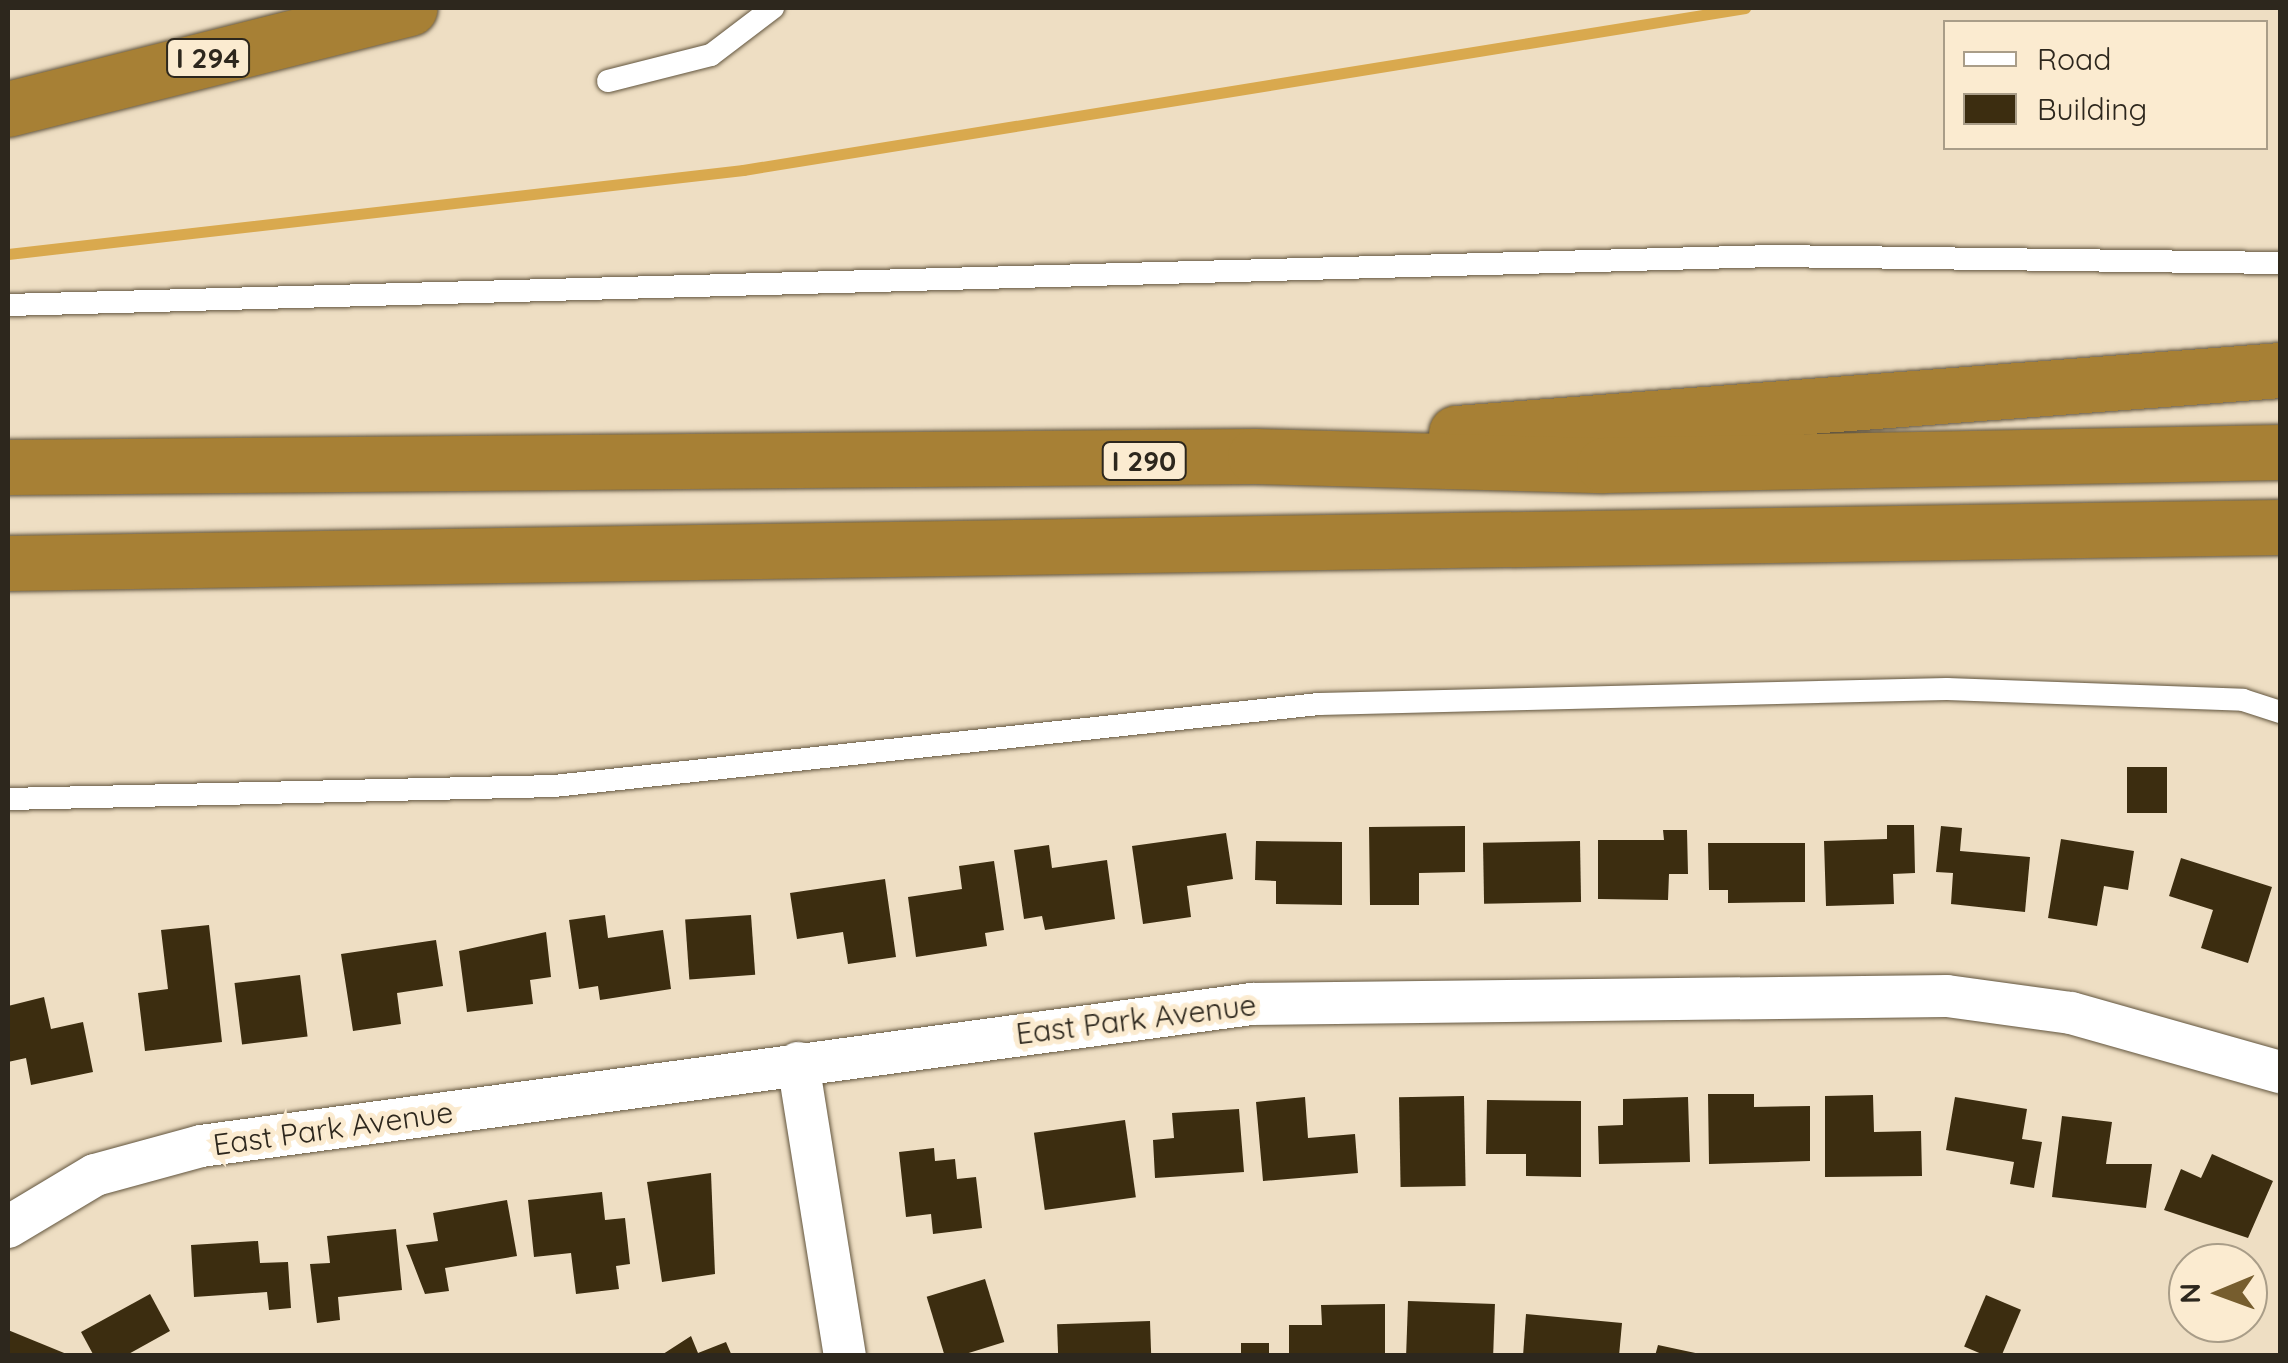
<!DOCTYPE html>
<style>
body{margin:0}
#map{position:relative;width:2288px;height:1363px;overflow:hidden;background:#eedec3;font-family:Quicksand,sans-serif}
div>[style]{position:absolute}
.stream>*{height:11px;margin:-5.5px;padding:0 5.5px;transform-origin:5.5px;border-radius:5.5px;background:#d9a94e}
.building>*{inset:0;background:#3c2d10;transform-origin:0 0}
.roads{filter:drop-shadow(0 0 2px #62553e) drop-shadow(0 0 2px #62553e)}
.service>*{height:22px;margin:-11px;padding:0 11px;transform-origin:11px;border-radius:11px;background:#fff}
.minor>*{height:42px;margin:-21px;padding:0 21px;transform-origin:21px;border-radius:21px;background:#fff}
.motorway>*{height:55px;margin:-27.5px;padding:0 27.5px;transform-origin:27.5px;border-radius:27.5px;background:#a78035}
span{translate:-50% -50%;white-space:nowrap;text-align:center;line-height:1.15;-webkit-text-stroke:10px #fbebd0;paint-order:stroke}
.shield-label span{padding:2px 8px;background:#fbebd0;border:2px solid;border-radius:8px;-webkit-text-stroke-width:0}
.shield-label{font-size:28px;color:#2d271d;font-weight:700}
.street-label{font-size:30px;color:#2d271d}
.frame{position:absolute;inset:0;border:10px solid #2d271d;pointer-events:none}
.legend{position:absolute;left:1943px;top:20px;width:325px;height:130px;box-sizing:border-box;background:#fbebd0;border:2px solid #a99d88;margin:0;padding:12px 18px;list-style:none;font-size:30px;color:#2d271d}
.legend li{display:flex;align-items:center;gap:20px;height:50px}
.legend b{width:50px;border:2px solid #a99d88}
.north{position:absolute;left:2168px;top:1243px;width:100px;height:100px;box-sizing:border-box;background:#fbebd0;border:2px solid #a99d88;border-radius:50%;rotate:269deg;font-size:28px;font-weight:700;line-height:40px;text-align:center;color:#2d271d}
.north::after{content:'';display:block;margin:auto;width:35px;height:45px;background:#765d2e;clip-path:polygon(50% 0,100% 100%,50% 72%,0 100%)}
</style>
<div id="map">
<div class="stream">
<div style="left:8px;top:254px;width:740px;rotate:-6.52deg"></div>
<div style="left:743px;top:170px;width:1015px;rotate:-9.18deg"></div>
</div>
<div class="building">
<div style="left:2127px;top:767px;width:40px;height:46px"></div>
<div style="clip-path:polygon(1887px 825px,1914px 825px,1915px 873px,1893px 874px,1894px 904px,1826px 906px,1824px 841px,1887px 839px)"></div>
<div style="clip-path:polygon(1465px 826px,1465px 872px,1419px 873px,1419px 905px,1370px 905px,1369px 827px)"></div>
<div style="clip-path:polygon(1941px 826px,1962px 828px,1960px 851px,2030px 857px,2025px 912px,1951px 904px,1953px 873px,1936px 872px)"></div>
<div style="clip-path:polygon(1663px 830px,1687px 830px,1688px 874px,1669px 874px,1668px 900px,1598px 899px,1598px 840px,1664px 840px)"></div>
<div style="clip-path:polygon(1226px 833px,1233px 879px,1187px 886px,1191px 917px,1143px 924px,1132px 846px)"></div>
<div style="clip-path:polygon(2061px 839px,2134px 851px,2128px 890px,2104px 886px,2097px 926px,2048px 918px)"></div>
<div style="clip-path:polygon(1256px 841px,1342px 842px,1342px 905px,1276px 904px,1276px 881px,1255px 880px)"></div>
<div style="left:1580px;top:841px;width:61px;height:97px;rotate:89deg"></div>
<div style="clip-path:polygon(1708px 843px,1805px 843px,1805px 902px,1728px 903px,1728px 890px,1709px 890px)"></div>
<div style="clip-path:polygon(1049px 845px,1052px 868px,1107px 860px,1115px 919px,1045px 930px,1042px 916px,1024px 919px,1014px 850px)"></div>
<div style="clip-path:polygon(2181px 858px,2272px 887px,2248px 963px,2201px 948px,2213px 910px,2169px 896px)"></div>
<div style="clip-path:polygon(994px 861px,1004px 930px,985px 933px,987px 946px,916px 957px,908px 897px,962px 889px,959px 866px)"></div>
<div style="clip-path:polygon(885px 879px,896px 957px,848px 964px,843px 932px,797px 939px,790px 893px)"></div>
<div style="clip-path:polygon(605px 915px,608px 938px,663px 930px,671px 989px,600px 1000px,598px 986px,579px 989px,569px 920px)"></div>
<div style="left:751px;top:915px;width:60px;height:66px;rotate:86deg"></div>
<div style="clip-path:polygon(209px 925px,222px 1042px,145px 1051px,138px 993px,168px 989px,161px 930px)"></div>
<div style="clip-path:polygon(546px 932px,551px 977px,530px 980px,533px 1004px,467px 1012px,459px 951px)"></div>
<div style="clip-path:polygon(436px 940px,443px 986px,397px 993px,401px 1024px,353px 1031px,341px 954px)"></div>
<div style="left:300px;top:975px;width:62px;height:66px;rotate:83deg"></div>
<div style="clip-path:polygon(44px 997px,51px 1029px,83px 1022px,93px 1072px,31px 1085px,26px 1058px,8px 1062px,8px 1006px)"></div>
<div style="clip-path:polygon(1708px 1094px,1754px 1094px,1754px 1107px,1810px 1106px,1810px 1161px,1709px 1164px)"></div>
<div style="clip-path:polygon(1873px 1095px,1874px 1132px,1921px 1131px,1922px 1176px,1825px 1177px,1825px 1096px)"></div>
<div style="left:1464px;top:1096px;width:90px;height:65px;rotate:89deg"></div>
<div style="clip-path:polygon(1305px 1097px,1308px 1138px,1355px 1134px,1358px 1173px,1263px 1181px,1256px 1102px)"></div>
<div style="clip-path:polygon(1688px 1097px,1690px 1162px,1599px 1164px,1598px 1126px,1623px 1125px,1623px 1099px)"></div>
<div style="clip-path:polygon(1955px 1097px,2027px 1109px,2022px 1139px,2042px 1142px,2034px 1188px,2010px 1184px,2014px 1162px,1946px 1150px)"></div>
<div style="clip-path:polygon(1487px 1100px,1581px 1101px,1581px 1177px,1526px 1176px,1526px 1154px,1486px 1154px)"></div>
<div style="clip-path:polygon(1239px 1109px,1244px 1172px,1155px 1178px,1153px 1140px,1174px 1138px,1172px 1113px)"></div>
<div style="clip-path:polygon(2062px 1116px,2112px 1122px,2106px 1164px,2152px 1164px,2146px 1208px,2052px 1197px)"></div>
<div style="left:1125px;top:1120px;width:78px;height:92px;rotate:82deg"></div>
<div style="clip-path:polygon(934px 1148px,935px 1161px,955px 1159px,957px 1179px,976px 1177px,982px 1228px,933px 1234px,931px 1214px,906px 1217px,899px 1152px)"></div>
<div style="clip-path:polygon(2212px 1154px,2273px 1181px,2248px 1238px,2164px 1210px,2181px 1169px,2201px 1178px)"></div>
<div style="clip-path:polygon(711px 1173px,715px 1274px,662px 1282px,647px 1182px)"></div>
<div style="clip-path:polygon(602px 1192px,605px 1220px,625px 1218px,630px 1264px,616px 1266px,619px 1289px,576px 1294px,571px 1253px,534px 1257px,528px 1200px)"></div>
<div style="clip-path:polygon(507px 1200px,517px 1256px,445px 1268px,449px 1291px,425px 1294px,406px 1245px,438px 1241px,433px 1213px)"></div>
<div style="clip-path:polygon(396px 1229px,402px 1290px,338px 1297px,340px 1320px,317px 1323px,310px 1264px,330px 1263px,327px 1236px)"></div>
<div style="clip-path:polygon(258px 1241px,260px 1263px,288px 1262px,291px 1308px,269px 1310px,267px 1292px,194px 1297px,191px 1245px)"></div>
<div style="left:985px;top:1279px;width:66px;height:61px;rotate:73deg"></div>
<div style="clip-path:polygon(150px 1294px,170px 1331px,125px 1356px,94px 1356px,81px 1332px)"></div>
<div style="left:1986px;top:1295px;width:38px;height:56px;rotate:23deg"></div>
<div style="left:1408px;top:1301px;width:87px;height:55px;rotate:2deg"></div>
<div style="clip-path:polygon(1385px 1304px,1385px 1356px,1289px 1356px,1289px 1325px,1322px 1325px,1321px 1305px)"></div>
<div style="clip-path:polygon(1526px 1314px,1622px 1323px,1619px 1356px,1523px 1356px)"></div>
<div style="left:1150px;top:1321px;width:35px;height:93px;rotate:88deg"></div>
<div style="clip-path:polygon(8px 1330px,69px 1355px,69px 1356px,8px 1356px)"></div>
<div style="clip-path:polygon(691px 1336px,698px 1353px,726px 1342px,732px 1356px,660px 1356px)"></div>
<div style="left:1241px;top:1343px;width:28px;height:13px"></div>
<div style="clip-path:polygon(1658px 1345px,1700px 1354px,1700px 1356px,1655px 1356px)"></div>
</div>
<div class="roads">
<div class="service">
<div style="left:608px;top:81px;width:106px;rotate:-14.2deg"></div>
<div style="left:711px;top:55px;width:78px;rotate:-37.2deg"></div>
<div style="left:8px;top:305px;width:1766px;rotate:-1.59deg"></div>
<div style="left:1773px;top:256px;width:507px;rotate:0.79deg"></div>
<div style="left:8px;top:799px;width:546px;rotate:-1.36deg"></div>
<div style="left:554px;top:786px;width:769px;rotate:-6.12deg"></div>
<div style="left:1319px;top:704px;width:628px;rotate:-1.37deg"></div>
<div style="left:1947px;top:689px;width:296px;rotate:2.1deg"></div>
<div style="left:2243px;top:700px;width:39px;rotate:18deg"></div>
</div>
<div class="minor">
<div style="left:798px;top:1063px;width:297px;rotate:80.9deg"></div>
<div style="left:8px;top:1227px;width:101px;rotate:-30.9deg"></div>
<div style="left:95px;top:1175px;width:110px;rotate:-15.3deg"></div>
<div style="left:201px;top:1146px;width:1060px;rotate:-7.7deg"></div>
<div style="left:1251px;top:1004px;width:696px;rotate:-0.66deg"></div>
<div style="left:1947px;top:996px;width:125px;rotate:7.8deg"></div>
<div style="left:2071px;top:1013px;width:217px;rotate:15.8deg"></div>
</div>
<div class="motorway">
<div style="left:8px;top:109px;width:414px;rotate:-14.1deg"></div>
<div style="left:1456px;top:433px;width:826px;rotate:-4.37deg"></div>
<div style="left:8px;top:467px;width:1247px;rotate:-0.51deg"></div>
<div style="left:1255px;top:456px;width:349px;rotate:1.5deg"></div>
<div style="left:1604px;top:465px;width:676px;rotate:-1.1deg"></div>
<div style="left:8px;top:563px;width:2272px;rotate:-0.91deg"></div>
</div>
</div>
<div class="shield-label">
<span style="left:208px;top:58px">I 294</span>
<span style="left:1144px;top:461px">I 290</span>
</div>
<div class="street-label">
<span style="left:1136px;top:1019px;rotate:-7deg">East Park Avenue</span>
<span style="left:333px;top:1128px;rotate:-8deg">East Park Avenue</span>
</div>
<div class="frame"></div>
<ul class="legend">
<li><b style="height:12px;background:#fff"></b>Road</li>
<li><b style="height:28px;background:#3c2d10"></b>Building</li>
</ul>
<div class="north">N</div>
</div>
